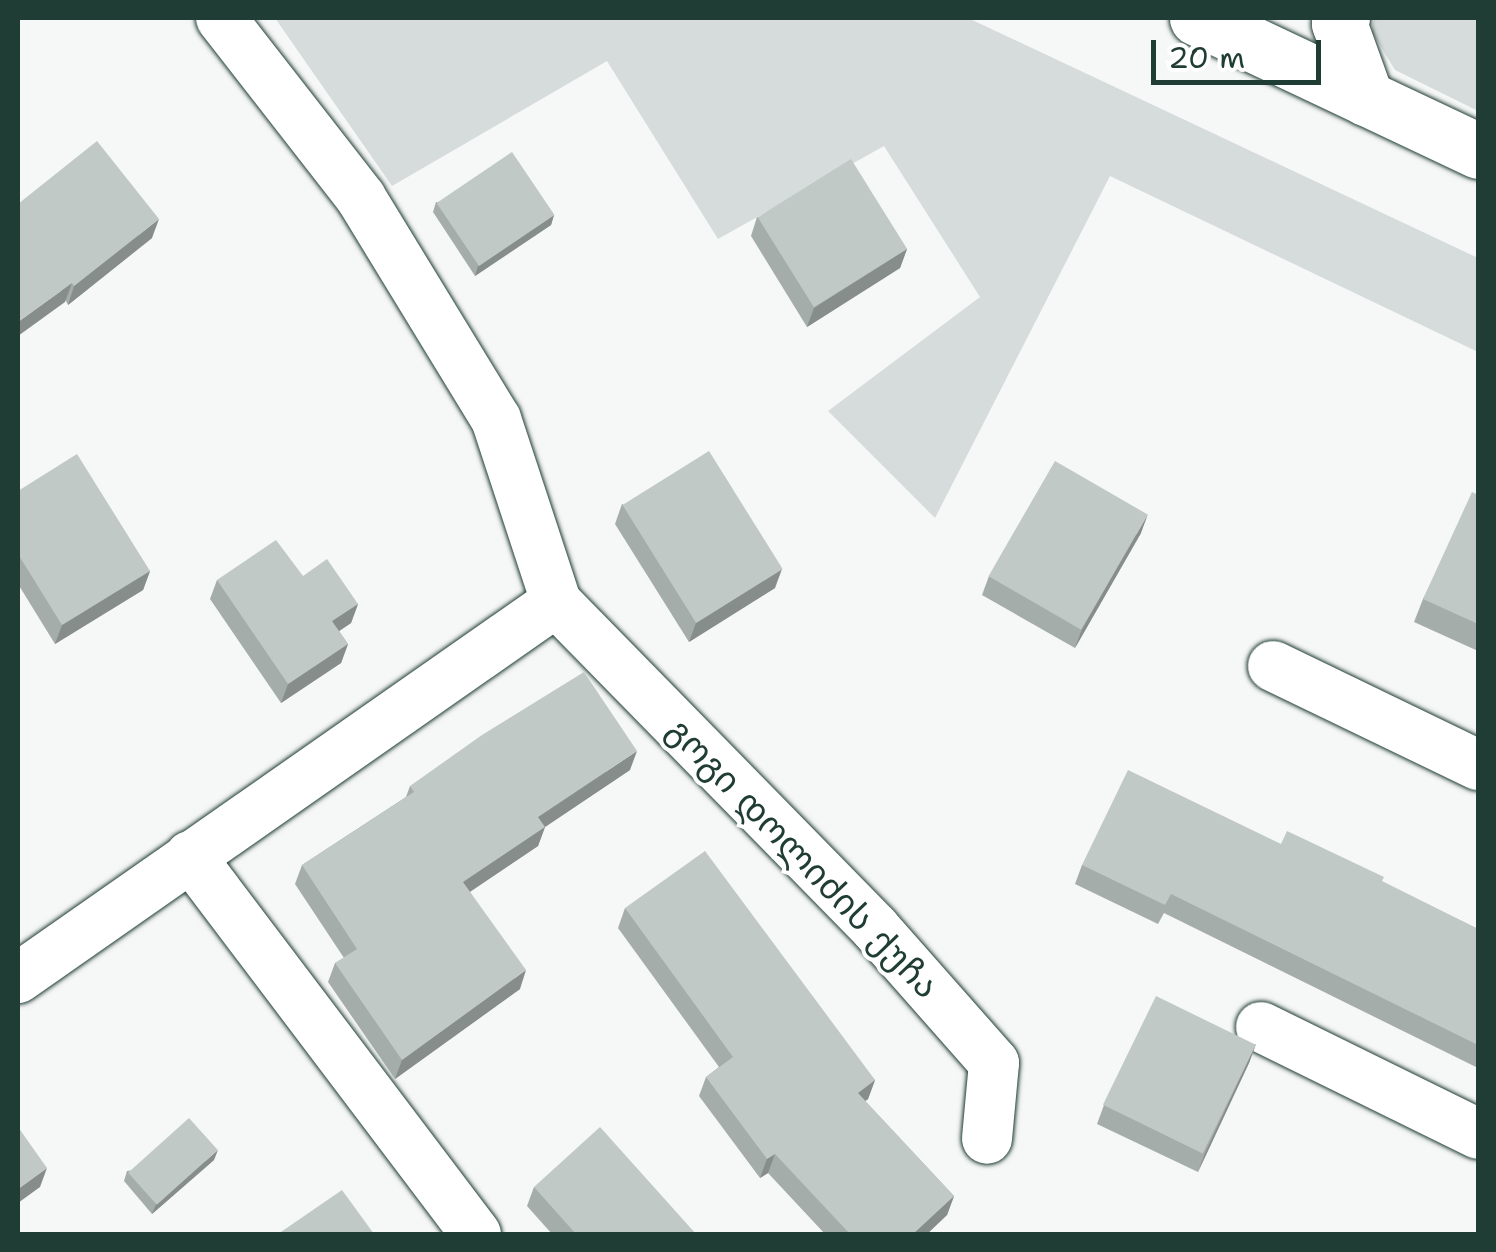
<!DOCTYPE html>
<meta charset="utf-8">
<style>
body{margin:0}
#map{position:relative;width:1496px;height:1252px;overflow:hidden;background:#f6f7f7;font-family:"Shantell Sans","Noto Sans Georgian",sans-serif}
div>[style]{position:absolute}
.green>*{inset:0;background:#d6dcdb}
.roads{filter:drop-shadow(0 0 2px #1f3d34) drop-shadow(0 0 2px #1f3d34)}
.street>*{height:50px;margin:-25px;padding:0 25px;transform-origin:25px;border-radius:25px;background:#fff}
.secondary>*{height:55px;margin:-27.5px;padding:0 27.5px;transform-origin:27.5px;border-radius:27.5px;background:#fff}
.wall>*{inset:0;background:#a5adaa}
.shaded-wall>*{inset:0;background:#868d8b}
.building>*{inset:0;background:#c0c9c6;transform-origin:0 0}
span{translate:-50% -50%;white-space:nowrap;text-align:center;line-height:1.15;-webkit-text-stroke:8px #fff;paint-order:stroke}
.street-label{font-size:35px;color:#1f3d34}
.frame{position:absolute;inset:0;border:20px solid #1f3d34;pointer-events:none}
.scale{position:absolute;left:1151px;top:40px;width:170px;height:45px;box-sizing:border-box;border:5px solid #1f3d34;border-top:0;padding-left:12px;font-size:30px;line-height:35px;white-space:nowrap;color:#1f3d34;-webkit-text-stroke:8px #fff;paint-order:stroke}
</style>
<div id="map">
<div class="green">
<div style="clip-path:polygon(275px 18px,968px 18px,1478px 258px,1478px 352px,1110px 176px,935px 518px,828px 411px,980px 297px,884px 146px,718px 239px,607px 61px,392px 186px)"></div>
<div style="clip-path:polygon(1374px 18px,1478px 18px,1478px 111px,1395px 70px,1372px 32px)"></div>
</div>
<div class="roads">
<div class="street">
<div style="left:221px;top:18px;width:228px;rotate:52.1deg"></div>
<div style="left:361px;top:198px;width:259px;rotate:58.6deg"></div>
<div style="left:496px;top:419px;width:193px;rotate:71.8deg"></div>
<div style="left:556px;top:602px;width:456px;rotate:45.6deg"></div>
<div style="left:875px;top:928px;width:180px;rotate:48.6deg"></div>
<div style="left:994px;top:1063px;width:76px;rotate:95.3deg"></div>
<div style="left:1273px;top:666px;width:228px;rotate:25.8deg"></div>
<div style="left:190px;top:856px;width:474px;rotate:52.9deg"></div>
<div style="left:18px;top:978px;width:656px;rotate:-34.95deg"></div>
<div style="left:1261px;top:1027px;width:242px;rotate:26.2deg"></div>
</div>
<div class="secondary">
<div style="left:1197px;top:18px;width:311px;rotate:25.3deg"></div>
<div style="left:1342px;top:18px;width:6px;rotate:121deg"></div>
<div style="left:1339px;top:23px;width:80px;rotate:70.2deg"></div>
</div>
</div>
<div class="wall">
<div style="clip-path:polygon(436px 202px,554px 215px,551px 225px,475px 276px,433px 212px)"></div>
<div style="clip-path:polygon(18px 204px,152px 238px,68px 305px)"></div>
<div style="clip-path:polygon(757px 217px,907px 249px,900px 268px,807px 327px,751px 236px)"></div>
<div style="clip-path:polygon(18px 491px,150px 571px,143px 590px,55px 644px,18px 584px)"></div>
<div style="clip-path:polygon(1478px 495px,1478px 651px,1414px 622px,1423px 599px)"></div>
<div style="clip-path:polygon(622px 504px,775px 588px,689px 642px,615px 524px)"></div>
<div style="clip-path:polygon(1141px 533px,1075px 648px,982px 595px,989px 576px)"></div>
<div style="clip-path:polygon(303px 576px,358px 604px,351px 623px,339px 631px,348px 644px,341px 663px,281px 703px,210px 599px,217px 580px)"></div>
<div style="clip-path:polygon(630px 770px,545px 827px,538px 846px,470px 892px,520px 989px,395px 1079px,328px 982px,335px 963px,344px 958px,295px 884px,302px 865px,406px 797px,410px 786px)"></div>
<div style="clip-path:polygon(1281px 844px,1382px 882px,1478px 929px,1478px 1068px,1164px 913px,1158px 924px,1075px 884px,1082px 865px)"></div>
<div style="clip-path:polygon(625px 908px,875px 1080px,868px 1099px,865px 1101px,954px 1196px,947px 1215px,927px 1234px,825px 1234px,768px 1173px,760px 1178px,699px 1096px,706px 1077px,719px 1067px,618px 928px)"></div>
<div style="clip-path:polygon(1256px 1044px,1249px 1063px,1198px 1172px,1097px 1124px,1104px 1105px)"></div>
<div style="clip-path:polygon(214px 1160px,152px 1214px,124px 1181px,127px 1171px)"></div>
<div style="clip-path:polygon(534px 1187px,696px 1234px,552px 1234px,527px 1206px)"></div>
</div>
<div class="shaded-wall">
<div style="clip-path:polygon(554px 215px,551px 225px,475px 276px,478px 266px)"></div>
<div style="clip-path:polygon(159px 219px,152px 238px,68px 305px,74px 286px)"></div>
<div style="clip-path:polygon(907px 249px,900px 268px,807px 327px,814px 308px)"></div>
<div style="clip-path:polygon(72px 283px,65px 302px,18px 336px,18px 322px)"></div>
<div style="clip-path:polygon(1148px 514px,1141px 533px,1075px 648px,1082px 629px)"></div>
<div style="clip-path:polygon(782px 569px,775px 588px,689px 642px,696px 623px)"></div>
<div style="clip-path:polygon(150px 571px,143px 590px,55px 644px,62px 625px)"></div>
<div style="clip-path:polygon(358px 604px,351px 623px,326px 640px,332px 621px)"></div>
<div style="clip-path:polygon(348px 644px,341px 663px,281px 703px,288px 684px)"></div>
<div style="clip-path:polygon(637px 751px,630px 770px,545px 827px,538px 846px,456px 901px,463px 882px,538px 817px)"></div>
<div style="clip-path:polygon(526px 970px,520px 989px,395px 1079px,402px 1060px)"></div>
<div style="clip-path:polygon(1256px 1044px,1249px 1063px,1198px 1172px,1205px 1153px)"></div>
<div style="clip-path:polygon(875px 1080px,868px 1099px,851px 1112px,858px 1093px)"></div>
<div style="clip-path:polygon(218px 1150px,214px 1160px,152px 1214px,156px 1204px)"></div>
<div style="clip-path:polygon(775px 1154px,768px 1173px,760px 1178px,767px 1159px)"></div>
<div style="clip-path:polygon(47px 1168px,40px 1187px,18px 1203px,18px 1189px)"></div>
<div style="clip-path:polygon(954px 1196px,947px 1215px,927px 1234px,913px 1234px)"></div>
</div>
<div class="building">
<div style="clip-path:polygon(97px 141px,159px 219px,74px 286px,72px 283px,18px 322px,18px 204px)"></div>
<div style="left:512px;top:152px;width:76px;height:91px;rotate:56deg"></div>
<div style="left:851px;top:159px;width:106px;height:110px;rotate:58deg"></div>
<div style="left:709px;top:451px;width:139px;height:102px;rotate:58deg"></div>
<div style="clip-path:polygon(77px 454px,150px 571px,62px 625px,18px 554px,18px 491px)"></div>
<div style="left:1055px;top:461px;width:107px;height:133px;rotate:30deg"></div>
<div style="clip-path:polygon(1472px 492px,1478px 495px,1478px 624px,1423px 599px)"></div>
<div style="clip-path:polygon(276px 540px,303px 576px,327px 559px,358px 604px,332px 621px,348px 644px,288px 684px,217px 580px)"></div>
<div style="clip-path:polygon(584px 672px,637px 751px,538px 817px,545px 827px,463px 882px,526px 970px,402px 1060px,335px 963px,357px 949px,302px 865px,414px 792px,410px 786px,482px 735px)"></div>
<div style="clip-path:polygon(1128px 770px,1281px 844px,1287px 831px,1384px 877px,1382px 881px,1478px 929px,1478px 1045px,1171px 894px,1165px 905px,1082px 865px)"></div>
<div style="clip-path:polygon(705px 851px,875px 1080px,858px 1093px,954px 1196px,913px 1234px,850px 1234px,775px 1154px,767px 1159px,706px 1077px,733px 1057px,625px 908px)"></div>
<div style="left:1156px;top:996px;width:111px;height:121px;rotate:26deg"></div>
<div style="left:189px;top:1118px;width:43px;height:82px;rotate:48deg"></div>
<div style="clip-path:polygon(18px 1127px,47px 1168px,18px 1189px)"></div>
<div style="clip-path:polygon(600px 1127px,696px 1234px,576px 1234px,534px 1187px)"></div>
<div style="clip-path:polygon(342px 1190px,374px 1234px,278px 1234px)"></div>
</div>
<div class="street-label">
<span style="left:803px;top:858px;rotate:46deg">გოგი დოლიძის ქუჩა</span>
</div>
<div class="frame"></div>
<div class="scale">20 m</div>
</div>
